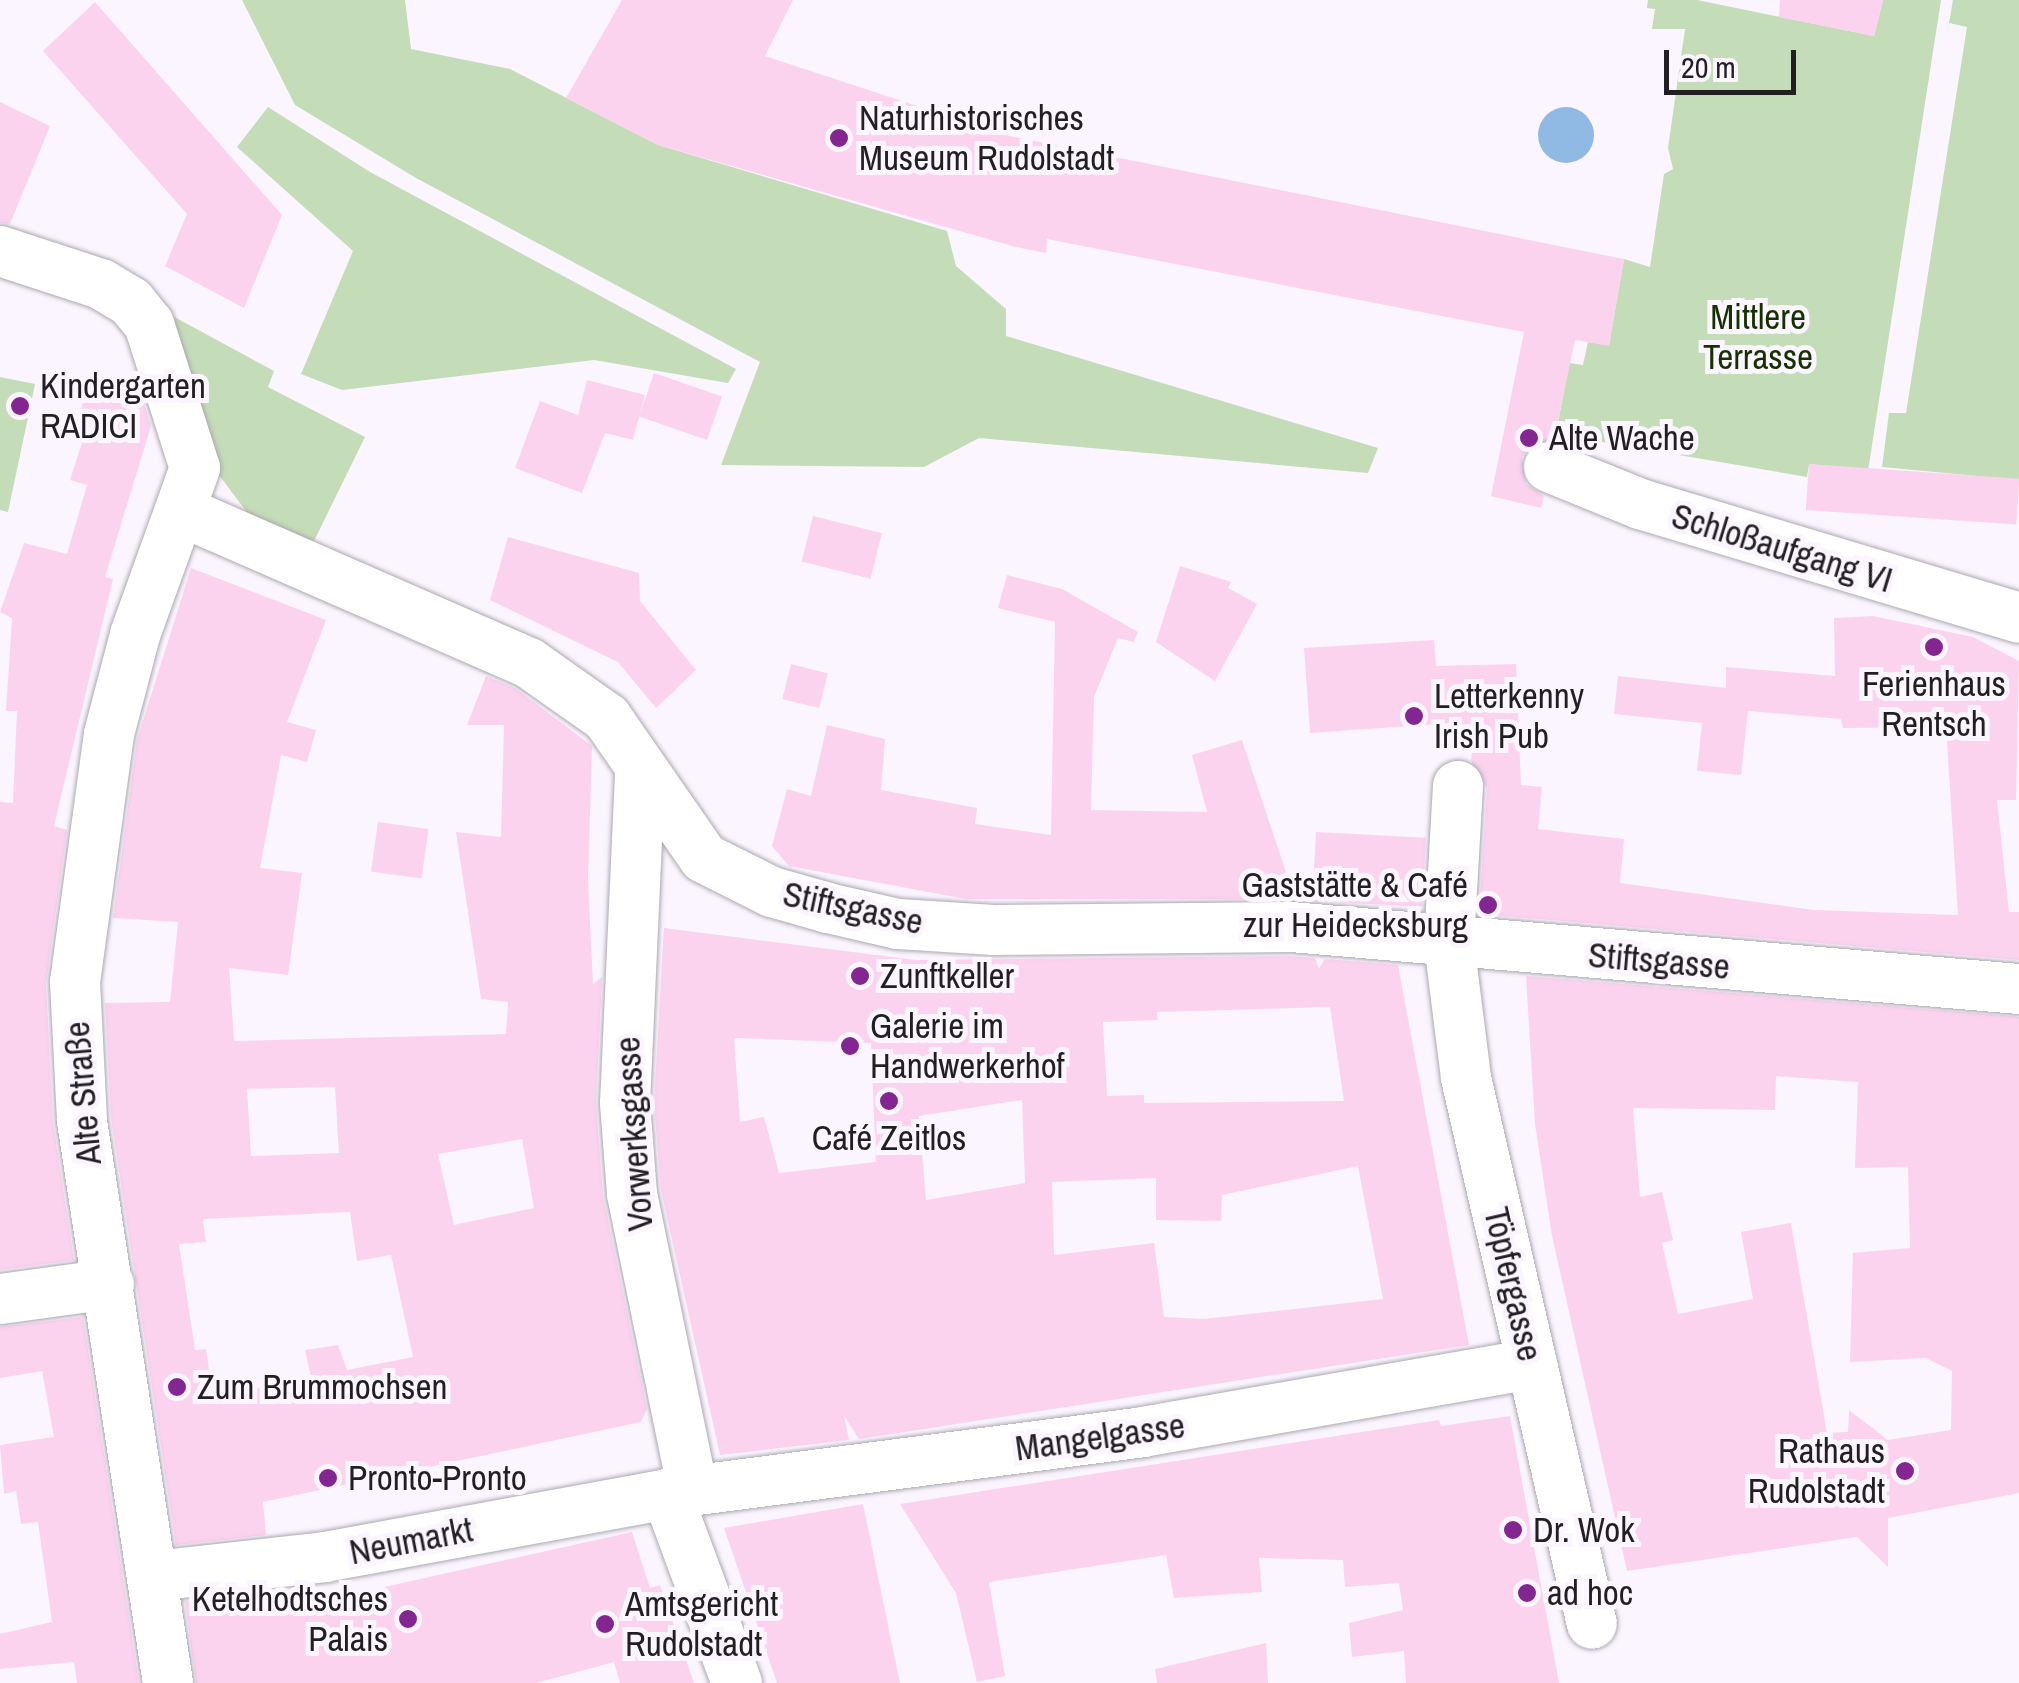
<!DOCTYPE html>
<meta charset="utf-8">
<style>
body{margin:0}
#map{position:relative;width:2019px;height:1683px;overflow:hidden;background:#faf5fe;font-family:"Archivo Narrow",sans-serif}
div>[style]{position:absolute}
.green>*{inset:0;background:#c4dcb8}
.water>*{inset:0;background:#90b9e3}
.round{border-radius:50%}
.building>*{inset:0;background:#fcd3ef;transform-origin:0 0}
.roads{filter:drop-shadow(0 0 2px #ada8b1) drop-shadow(0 0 2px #ada8b1)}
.street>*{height:50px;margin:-25px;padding:0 25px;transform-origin:25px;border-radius:25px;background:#fff}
.dots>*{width:28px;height:28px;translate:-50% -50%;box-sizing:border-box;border:5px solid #faf5fe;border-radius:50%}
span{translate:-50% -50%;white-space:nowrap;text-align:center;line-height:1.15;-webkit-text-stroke:10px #faf5fe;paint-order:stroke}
.poi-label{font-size:35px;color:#211f22}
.left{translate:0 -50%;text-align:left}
.right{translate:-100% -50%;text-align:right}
.park-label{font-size:35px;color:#153100}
.street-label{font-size:35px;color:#211f22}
.scale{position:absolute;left:1664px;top:50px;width:132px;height:45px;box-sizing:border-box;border:5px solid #211f22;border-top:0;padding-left:12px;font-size:30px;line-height:35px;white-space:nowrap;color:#211f22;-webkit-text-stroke:8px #faf5fe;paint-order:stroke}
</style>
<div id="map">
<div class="green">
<div style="clip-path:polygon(242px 0,405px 0,411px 49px,510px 69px,658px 145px,947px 231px,956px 266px,1006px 309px,1006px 336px,1378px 448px,1368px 473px,979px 438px,924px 467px,721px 465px,760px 362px,416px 178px,295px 105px)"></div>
<div style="clip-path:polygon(1648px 0,1697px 0,1874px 36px,1883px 0,1941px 0,1868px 471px,1809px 464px,1807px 477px,1556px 434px,1569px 363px,1583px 365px,1588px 342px,1609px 345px,1624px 259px,1650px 267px,1664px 174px,1673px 169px,1668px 148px,1685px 29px,1652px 29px,1655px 9px,1647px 8px)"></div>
<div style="clip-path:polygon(1953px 0,2019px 0,2019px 480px,1882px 467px,1889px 413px,1906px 413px,1967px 27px,1949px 23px)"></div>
<div style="clip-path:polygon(268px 107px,370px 172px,736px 369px,728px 383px,594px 360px,342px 390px,301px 374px,353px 251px,237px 147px)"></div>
<div style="clip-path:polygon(167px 313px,274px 371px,268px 387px,365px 437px,313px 543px,249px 515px,219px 475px)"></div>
<div style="clip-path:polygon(0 377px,35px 384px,8px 512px,0 510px)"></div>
</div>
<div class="water">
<div class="round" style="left:1538px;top:107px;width:56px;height:56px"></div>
</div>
<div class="building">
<div style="clip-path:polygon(622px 0,793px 0,765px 56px,1005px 135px,1624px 259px,1609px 346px,1575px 340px,1554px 440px,1532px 444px,1522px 457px,1526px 484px,1544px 496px,1541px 508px,1491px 496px,1524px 332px,1047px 239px,1046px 253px,1016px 247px,658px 145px,566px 98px)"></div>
<div style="clip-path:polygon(1780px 0,1883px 0,1874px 36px,1779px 17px)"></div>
<div style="clip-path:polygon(95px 2px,282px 215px,244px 308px,165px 266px,187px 214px,43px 51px)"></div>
<div style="clip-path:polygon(0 102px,50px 126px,10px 224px,0 223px)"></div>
<div style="left:654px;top:373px;width:72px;height:46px;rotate:19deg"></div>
<div style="clip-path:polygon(587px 380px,645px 395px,633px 440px,605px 433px,582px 493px,515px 468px,540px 401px,578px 415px)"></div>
<div style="clip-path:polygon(88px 385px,144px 403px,151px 426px,105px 577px,113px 579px,54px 826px,67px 830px,46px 983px,53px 1122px,74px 1260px,0 1270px,0 802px,13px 803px,17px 711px,6px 711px,12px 618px,0 612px,24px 543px,67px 554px,87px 485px,70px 480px,82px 443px,72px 440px)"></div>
<div style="left:1809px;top:464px;width:211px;height:46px;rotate:4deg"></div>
<div style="left:813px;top:516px;width:71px;height:47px;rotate:14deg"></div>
<div style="clip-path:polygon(508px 537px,639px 573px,640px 601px,696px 670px,656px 708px,618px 662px,490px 600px)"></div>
<div style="clip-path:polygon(1180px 566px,1231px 582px,1228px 588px,1257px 604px,1215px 681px,1156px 642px)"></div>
<div style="clip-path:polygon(evenodd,191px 568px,326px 620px,287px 722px,316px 730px,307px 762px,281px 755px,260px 868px,302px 873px,288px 975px,229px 968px,234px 1041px,506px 1034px,508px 1002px,481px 999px,456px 832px,501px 837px,504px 725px,467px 725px,486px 676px,515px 688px,592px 746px,588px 879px,593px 984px,602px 977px,596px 1102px,603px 1196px,647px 1409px,641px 1422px,263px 1502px,266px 1535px,176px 1545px,111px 1118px,105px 1003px,170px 1002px,178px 922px,113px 918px,137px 740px,191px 568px,335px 1087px,339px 1153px,251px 1156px,247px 1089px,335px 1087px,191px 568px,522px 1139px,534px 1208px,454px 1225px,438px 1154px,522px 1139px,191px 568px,350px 1212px,357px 1261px,391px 1255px,413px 1357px,347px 1370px,338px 1345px,305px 1350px,311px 1378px,213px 1397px,206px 1349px,195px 1350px,179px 1244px,206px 1242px,203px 1219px,350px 1212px)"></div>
<div style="clip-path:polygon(1007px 575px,1062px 589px,1138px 632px,1134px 642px,1118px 638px,1094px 697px,1091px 810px,1207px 812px,1192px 755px,1242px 740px,1295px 899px,966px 899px,789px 866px,772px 846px,787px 789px,811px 796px,827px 725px,885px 739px,881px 790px,977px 808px,975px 824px,1051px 835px,1055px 622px,998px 608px)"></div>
<div style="clip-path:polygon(1873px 616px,1973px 637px,2019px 661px,2016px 800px,1997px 800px,2009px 912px,2019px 912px,2019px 960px,1479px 914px,1487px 788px,1471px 761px,1473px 742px,1452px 742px,1452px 723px,1310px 733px,1304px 648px,1434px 640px,1436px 666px,1516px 664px,1521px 785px,1542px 787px,1538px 829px,1624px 839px,1620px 883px,1814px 910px,1958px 915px,1946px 727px,1843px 728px,1841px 719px,1748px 711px,1741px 775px,1697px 771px,1702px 723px,1614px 714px,1618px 676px,1726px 688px,1726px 667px,1835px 676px,1834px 618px)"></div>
<div style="left:791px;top:664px;width:38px;height:36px;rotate:14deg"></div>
<div style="left:378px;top:822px;width:51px;height:50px;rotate:8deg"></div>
<div style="left:1316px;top:832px;width:110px;height:69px;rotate:3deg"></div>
<div style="clip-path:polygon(evenodd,664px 928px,916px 960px,1290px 956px,1315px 958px,1319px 968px,1325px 959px,1398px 965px,1469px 1345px,859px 1439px,844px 1416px,849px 1440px,720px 1455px,661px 1190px,654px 1103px,664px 928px,1330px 1007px,1344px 1101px,1144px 1103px,1144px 1095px,1107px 1096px,1103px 1022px,1158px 1020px,1157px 1012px,1330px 1007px,664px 928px,734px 1038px,871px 1043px,876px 1162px,779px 1173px,764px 1117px,740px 1122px,734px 1038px,664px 928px,1022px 1100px,1025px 1183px,926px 1200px,919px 1116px,1022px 1100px,664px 928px,1358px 1166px,1383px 1299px,1204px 1319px,1164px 1317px,1154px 1243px,1054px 1255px,1052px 1182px,1156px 1178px,1156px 1220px,1221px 1221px,1222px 1195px,1358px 1166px)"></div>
<div style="clip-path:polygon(evenodd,1526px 976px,2019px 1017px,2019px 1493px,1888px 1518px,1888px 1567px,1857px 1537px,1627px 1571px,1552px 1236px,1535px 1124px,1526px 976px,1776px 1076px,1858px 1082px,1855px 1168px,1908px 1167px,1910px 1248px,1853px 1253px,1850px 1362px,1926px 1358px,1952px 1371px,1951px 1430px,1888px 1440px,1849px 1410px,1848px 1432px,1827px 1433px,1791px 1223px,1741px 1232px,1753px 1299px,1678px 1314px,1662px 1243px,1673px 1240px,1662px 1192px,1640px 1197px,1633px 1108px,1775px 1110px,1776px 1076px)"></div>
<div style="clip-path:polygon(83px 1317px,139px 1683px,77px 1683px,74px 1662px,0 1669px,0 1634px,52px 1622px,38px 1522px,21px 1524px,16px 1491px,4px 1494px,0 1445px,54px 1437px,42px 1371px,0 1378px,0 1327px)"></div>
<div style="clip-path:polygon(1510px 1416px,1559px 1683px,1406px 1683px,1404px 1651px,1352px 1657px,1349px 1623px,1403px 1610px,1399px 1583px,1345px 1587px,1343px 1560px,1259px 1558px,1262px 1592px,1174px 1598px,1166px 1555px,989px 1582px,1005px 1676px,977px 1682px,956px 1593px,900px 1504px,1439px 1420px,1441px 1426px)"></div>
<div style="clip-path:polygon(863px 1504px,900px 1683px,777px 1683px,724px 1528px)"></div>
<div style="clip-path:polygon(632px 1532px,650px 1588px,660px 1585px,694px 1683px,620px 1683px,614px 1662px,536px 1683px,196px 1683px,185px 1602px,278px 1591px,281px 1610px)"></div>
<div style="clip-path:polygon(1266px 1643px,1268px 1683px,1157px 1683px,1155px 1669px)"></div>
</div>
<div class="roads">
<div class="street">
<div style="left:0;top:251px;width:106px;rotate:18.1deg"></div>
<div style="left:101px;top:284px;width:35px;rotate:31deg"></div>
<div style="left:131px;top:302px;width:28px;rotate:51deg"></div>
<div style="left:149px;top:324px;width:151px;rotate:72.3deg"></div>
<div style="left:195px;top:468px;width:177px;rotate:109.8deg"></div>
<div style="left:135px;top:635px;width:102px;rotate:104.7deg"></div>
<div style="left:109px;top:734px;width:250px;rotate:97.8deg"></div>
<div style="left:75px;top:982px;width:139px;rotate:87.1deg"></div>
<div style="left:82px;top:1121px;width:569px;rotate:81.3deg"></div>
<div style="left:1549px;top:467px;width:98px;rotate:22.1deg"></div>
<div style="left:1640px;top:504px;width:396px;rotate:16.7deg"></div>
<div style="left:181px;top:511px;width:380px;rotate:23.6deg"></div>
<div style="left:529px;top:663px;width:95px;rotate:35.2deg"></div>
<div style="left:607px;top:718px;width:170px;rotate:55.3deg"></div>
<div style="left:704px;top:858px;width:76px;rotate:26.6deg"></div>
<div style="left:772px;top:892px;width:58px;rotate:15.9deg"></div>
<div style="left:828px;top:908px;width:72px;rotate:12.9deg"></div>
<div style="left:898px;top:924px;width:96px;rotate:3.6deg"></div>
<div style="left:994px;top:930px;width:297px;rotate:-0.6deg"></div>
<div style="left:1291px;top:927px;width:731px;rotate:4.87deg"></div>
<div style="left:640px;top:774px;width:329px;rotate:92.6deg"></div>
<div style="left:625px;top:1103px;width:91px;rotate:85.6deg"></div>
<div style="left:632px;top:1194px;width:302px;rotate:78.4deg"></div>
<div style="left:1458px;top:786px;width:157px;rotate:93.3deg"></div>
<div style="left:1449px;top:943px;width:136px;rotate:82.8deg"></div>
<div style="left:1466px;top:1078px;width:560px;rotate:77.01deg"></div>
<div style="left:0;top:1299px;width:110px;rotate:-7.8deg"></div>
<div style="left:667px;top:1494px;width:202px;rotate:69.7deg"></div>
<div style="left:154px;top:1576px;width:172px;rotate:-6.3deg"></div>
<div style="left:325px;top:1557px;width:348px;rotate:-10.4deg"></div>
<div style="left:667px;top:1494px;width:479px;rotate:-7.4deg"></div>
<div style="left:1142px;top:1432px;width:396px;rotate:-9.9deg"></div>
</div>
</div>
<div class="dots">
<div style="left:839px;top:138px;background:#842692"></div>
<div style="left:20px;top:406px;background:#842692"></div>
<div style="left:1529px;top:438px;background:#842692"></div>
<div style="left:1934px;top:647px;background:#842692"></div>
<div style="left:1414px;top:716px;background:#842692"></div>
<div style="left:1488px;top:905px;background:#842692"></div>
<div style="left:860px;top:976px;background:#842692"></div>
<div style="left:850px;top:1046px;background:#842692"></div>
<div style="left:889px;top:1101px;background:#842692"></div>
<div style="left:177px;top:1387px;background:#842692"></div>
<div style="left:1905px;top:1471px;background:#842692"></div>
<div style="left:328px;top:1478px;background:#842692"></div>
<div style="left:1513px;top:1530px;background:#842692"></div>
<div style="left:1527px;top:1593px;background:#842692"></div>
<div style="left:408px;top:1619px;background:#842692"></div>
<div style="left:605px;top:1624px;background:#842692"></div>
</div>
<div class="poi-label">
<span class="left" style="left:859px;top:138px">Naturhistorisches<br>Museum Rudolstadt</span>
<span class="left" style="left:40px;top:406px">Kindergarten<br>RADICI</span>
<span class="left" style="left:1549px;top:438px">Alte Wache</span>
<span style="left:1934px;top:704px">Ferienhaus<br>Rentsch</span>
<span class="left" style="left:1434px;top:716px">Letterkenny<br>Irish Pub</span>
<span class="right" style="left:1468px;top:905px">Gaststätte &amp; Café<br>zur Heidecksburg</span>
<span class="left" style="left:880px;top:976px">Zunftkeller</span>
<span class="left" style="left:870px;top:1046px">Galerie im<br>Handwerkerhof</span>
<span style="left:889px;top:1138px">Café Zeitlos</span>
<span class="left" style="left:197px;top:1387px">Zum Brummochsen</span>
<span class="right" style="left:1885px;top:1471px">Rathaus<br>Rudolstadt</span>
<span class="left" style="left:348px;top:1478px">Pronto-Pronto</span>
<span class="left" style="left:1533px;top:1530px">Dr. Wok</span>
<span class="left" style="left:1547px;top:1593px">ad hoc</span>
<span class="right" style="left:388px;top:1619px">Ketelhodtsches<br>Palais</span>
<span class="left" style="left:625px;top:1624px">Amtsgericht<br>Rudolstadt</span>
</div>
<div class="park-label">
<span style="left:1758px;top:337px">Mittlere<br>Terrasse</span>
</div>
<div class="street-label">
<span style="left:1782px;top:548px;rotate:17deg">Schloßaufgang VI</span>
<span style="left:853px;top:908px;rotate:12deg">Stiftsgasse</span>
<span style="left:1659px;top:961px;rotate:5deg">Stiftsgasse</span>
<span style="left:83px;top:1093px;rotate:-95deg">Alte Straße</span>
<span style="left:634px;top:1134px;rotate:-94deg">Vorwerksgasse</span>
<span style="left:1513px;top:1284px;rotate:77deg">Töpfergasse</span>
<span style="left:1100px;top:1437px;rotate:-8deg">Mangelgasse</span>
<span style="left:411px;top:1541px;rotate:-11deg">Neumarkt</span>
</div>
<div class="scale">20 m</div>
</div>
